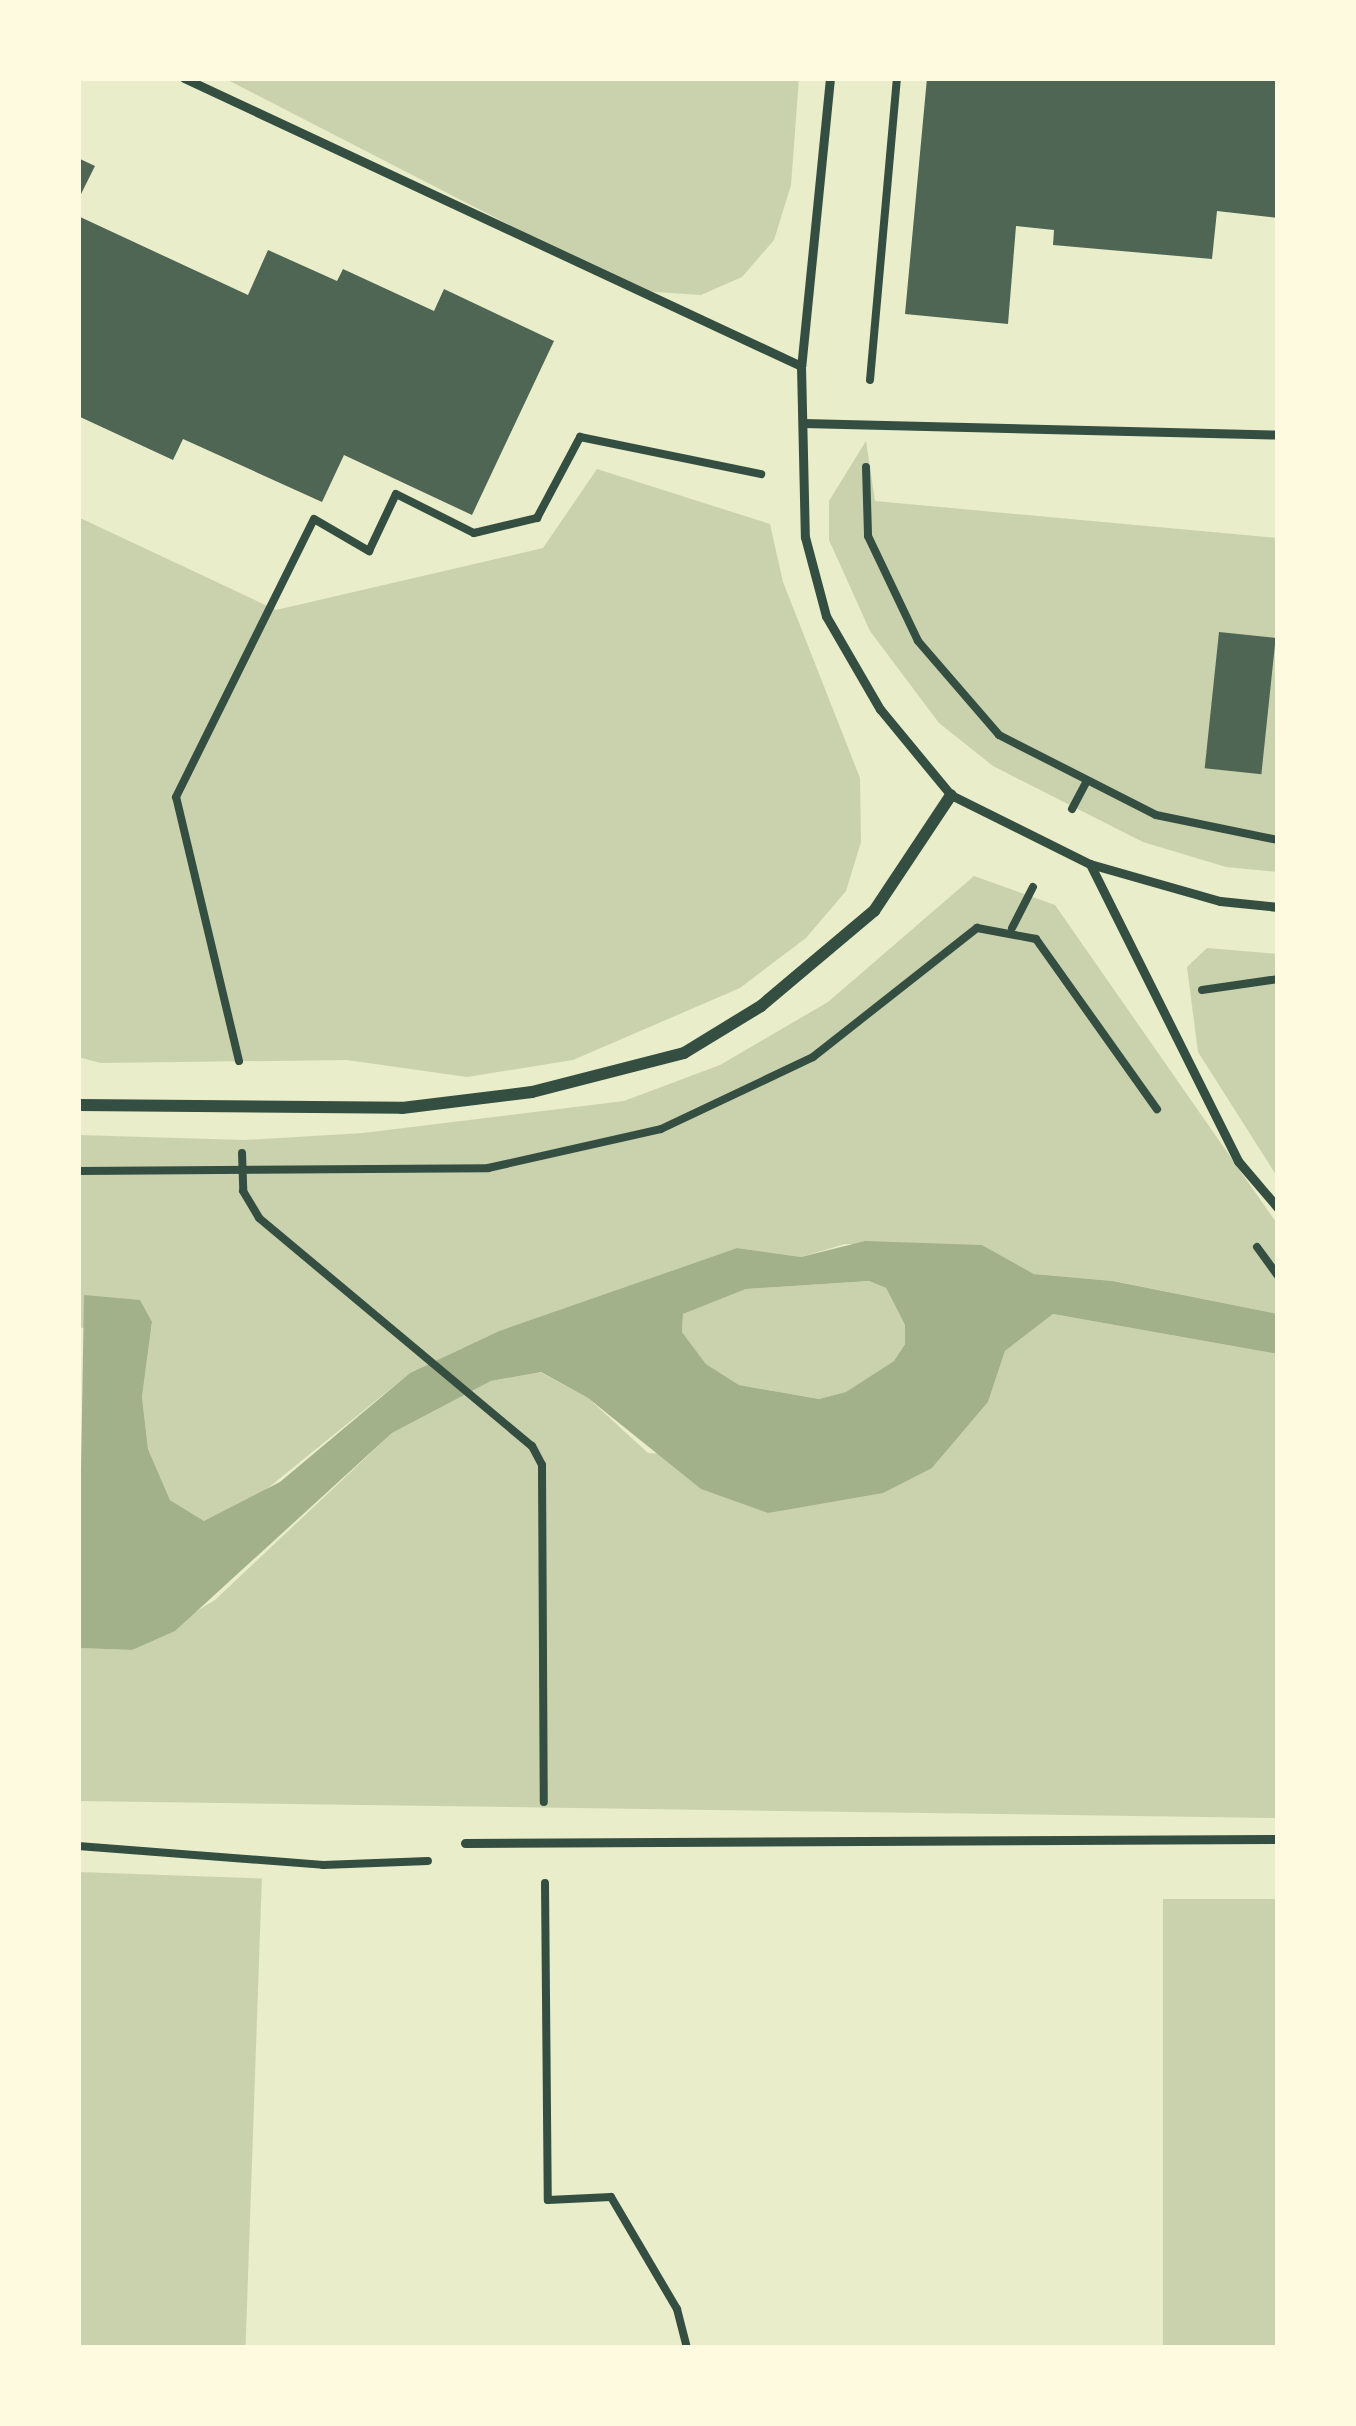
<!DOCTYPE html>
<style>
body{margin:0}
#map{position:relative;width:1356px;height:2426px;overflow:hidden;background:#e9edc9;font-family:Spectral,serif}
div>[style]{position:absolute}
.green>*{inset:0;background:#cad2ad;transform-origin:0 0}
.water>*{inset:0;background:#a3b18a}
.building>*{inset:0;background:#4f6655;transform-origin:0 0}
.path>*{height:8px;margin:-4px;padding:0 4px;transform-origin:4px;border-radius:4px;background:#344e41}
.service>*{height:9px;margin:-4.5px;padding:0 4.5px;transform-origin:4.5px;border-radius:4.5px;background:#344e41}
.minor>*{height:12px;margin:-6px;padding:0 6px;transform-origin:6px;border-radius:6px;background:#344e41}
span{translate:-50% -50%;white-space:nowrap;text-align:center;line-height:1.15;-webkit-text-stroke:12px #fefae0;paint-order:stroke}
.frame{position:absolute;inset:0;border:81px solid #fefae0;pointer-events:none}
</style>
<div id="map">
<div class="green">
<div style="clip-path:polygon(224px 78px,799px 78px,791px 185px,774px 240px,742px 277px,701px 295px,655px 292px,628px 286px)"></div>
<div style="clip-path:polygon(866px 441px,875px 501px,1278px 538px,1278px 872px,1226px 867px,1143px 842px,993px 766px,939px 723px,870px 631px,829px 540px,829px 501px)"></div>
<div style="clip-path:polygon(597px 469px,770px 524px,783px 582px,860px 778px,861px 842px,846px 891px,806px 938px,740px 988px,573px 1060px,467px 1077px,347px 1060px,101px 1063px,78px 1057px,78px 517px,276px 610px,543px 548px)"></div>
<div style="clip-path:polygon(974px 876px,1055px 905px,1278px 1225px,1278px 1314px,1114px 1281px,1034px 1274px,982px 1245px,845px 1244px,801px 1257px,737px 1248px,499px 1331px,410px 1373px,247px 1505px,204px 1521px,170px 1500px,148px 1449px,142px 1397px,152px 1323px,78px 1328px,78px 1135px,244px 1140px,363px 1133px,624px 1101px,720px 1065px,828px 1002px)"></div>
<div style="clip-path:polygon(1207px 948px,1278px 954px,1278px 1178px,1198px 1052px,1187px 967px)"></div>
<div style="clip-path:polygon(869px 1281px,886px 1288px,905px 1325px,905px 1344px,894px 1361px,847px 1392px,819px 1399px,739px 1385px,706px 1364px,682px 1332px,683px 1314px,746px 1289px)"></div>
<div style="clip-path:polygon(1053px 1314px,1278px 1354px,1278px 1818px,78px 1801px,78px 1648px,132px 1650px,215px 1600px,392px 1433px,491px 1381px,540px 1372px,588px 1398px,648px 1453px,932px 1468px,988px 1402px,1005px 1351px)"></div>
<div style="left:78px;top:1872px;width:184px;height:476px;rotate:2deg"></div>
<div style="left:1278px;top:1899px;width:449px;height:115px;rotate:90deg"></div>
</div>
<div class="water">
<div style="clip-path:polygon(evenodd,865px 1241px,982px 1245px,1034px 1274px,1113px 1281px,1278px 1314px,1278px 1354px,1053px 1314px,1005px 1351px,988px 1402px,932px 1468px,883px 1493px,768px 1513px,701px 1489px,588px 1398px,541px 1372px,491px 1381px,392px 1433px,175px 1631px,132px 1650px,78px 1648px,84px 1295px,140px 1300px,152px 1322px,142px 1397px,148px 1449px,170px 1500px,204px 1521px,280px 1482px,410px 1373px,499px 1331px,737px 1248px,801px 1257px,865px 1241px,869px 1281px,886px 1288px,905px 1325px,905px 1344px,894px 1361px,846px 1392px,819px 1399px,739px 1385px,706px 1364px,682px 1332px,683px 1314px,746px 1289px,869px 1281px)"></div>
</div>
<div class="building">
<div style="clip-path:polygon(927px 78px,1278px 78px,1278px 218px,1217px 211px,1212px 259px,1053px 245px,1054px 230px,1016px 226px,1008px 324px,905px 314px)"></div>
<div style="clip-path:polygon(78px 158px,95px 166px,78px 200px)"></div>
<div style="clip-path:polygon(78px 216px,248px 295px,268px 250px,337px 281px,343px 269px,434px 311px,444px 289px,554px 341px,472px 515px,344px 455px,322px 502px,183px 439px,173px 460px,78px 416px)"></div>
<div style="left:1219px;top:632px;width:57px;height:137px;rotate:6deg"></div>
</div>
<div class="path">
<div style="left:870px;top:380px;width:303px;rotate:-84.9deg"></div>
<div style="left:866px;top:467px;width:69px;rotate:88.3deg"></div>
<div style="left:868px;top:536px;width:116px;rotate:64.5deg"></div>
<div style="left:918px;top:641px;width:124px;rotate:49.2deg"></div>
<div style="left:999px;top:735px;width:176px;rotate:27deg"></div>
<div style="left:1156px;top:815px;width:125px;rotate:11.6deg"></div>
<div style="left:1072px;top:809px;width:32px;rotate:-62deg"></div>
<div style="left:1012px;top:928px;width:46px;rotate:-62.9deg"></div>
<div style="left:1202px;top:990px;width:77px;rotate:-8.2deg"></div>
<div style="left:239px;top:1061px;width:271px;rotate:-103.4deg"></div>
<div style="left:176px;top:797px;width:310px;rotate:-63.6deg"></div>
<div style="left:314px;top:519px;width:64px;rotate:30.2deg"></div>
<div style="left:369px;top:551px;width:63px;rotate:-64.7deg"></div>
<div style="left:396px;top:494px;width:87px;rotate:26.6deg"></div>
<div style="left:474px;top:533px;width:65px;rotate:-13.4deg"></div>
<div style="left:537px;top:518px;width:92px;rotate:-62deg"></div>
<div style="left:580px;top:437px;width:185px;rotate:11.6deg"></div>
<div style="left:242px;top:1153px;width:38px;rotate:88deg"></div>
<div style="left:243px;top:1191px;width:31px;rotate:59deg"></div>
<div style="left:259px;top:1218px;width:356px;rotate:39.9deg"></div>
<div style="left:532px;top:1446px;width:21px;rotate:62deg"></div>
<div style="left:542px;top:1465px;width:337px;rotate:89.7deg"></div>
<div style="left:78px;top:1171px;width:410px;rotate:-0.4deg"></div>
<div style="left:488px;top:1168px;width:177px;rotate:-12.7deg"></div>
<div style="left:661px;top:1129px;width:168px;rotate:-25.3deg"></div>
<div style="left:813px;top:1057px;width:209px;rotate:-38.2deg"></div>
<div style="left:977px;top:928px;width:60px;rotate:10.6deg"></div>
<div style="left:1036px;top:939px;width:209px;rotate:54.6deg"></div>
<div style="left:1257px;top:1247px;width:36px;rotate:54deg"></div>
<div style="left:78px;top:1846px;width:246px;rotate:4.4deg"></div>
<div style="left:323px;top:1865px;width:105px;rotate:-2.2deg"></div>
<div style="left:545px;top:1883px;width:317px;rotate:89.5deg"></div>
<div style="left:548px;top:2200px;width:63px;rotate:-2.7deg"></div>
<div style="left:611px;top:2197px;width:130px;rotate:59.5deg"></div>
<div style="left:677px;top:2309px;width:40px;rotate:75.6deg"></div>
</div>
<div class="service">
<div style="left:184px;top:78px;width:681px;rotate:25.02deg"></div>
<div style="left:830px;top:78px;width:289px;rotate:95.7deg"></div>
<div style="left:801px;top:366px;width:171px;rotate:88.7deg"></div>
<div style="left:805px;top:537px;width:82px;rotate:75.1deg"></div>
<div style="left:826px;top:616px;width:108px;rotate:59.9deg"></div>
<div style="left:880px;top:709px;width:112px;rotate:50.5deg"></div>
<div style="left:951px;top:795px;width:155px;rotate:26.4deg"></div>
<div style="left:1090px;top:864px;width:135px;rotate:15.9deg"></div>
<div style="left:1220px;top:901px;width:58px;rotate:5.9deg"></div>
<div style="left:803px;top:423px;width:475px;rotate:1.4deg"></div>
<div style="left:1090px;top:864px;width:332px;rotate:63.5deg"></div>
<div style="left:1238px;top:1161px;width:62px;rotate:49.6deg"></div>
<div style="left:465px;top:1843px;width:813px;rotate:-0.28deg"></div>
</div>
<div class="minor">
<div style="left:78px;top:1105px;width:324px;rotate:0.5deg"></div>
<div style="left:402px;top:1108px;width:131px;rotate:-7deg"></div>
<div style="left:532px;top:1092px;width:157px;rotate:-14.4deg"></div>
<div style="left:684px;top:1053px;width:90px;rotate:-31.4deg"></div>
<div style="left:761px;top:1006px;width:148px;rotate:-40.1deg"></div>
<div style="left:874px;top:911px;width:139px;rotate:-56.4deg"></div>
</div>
<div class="frame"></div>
</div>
